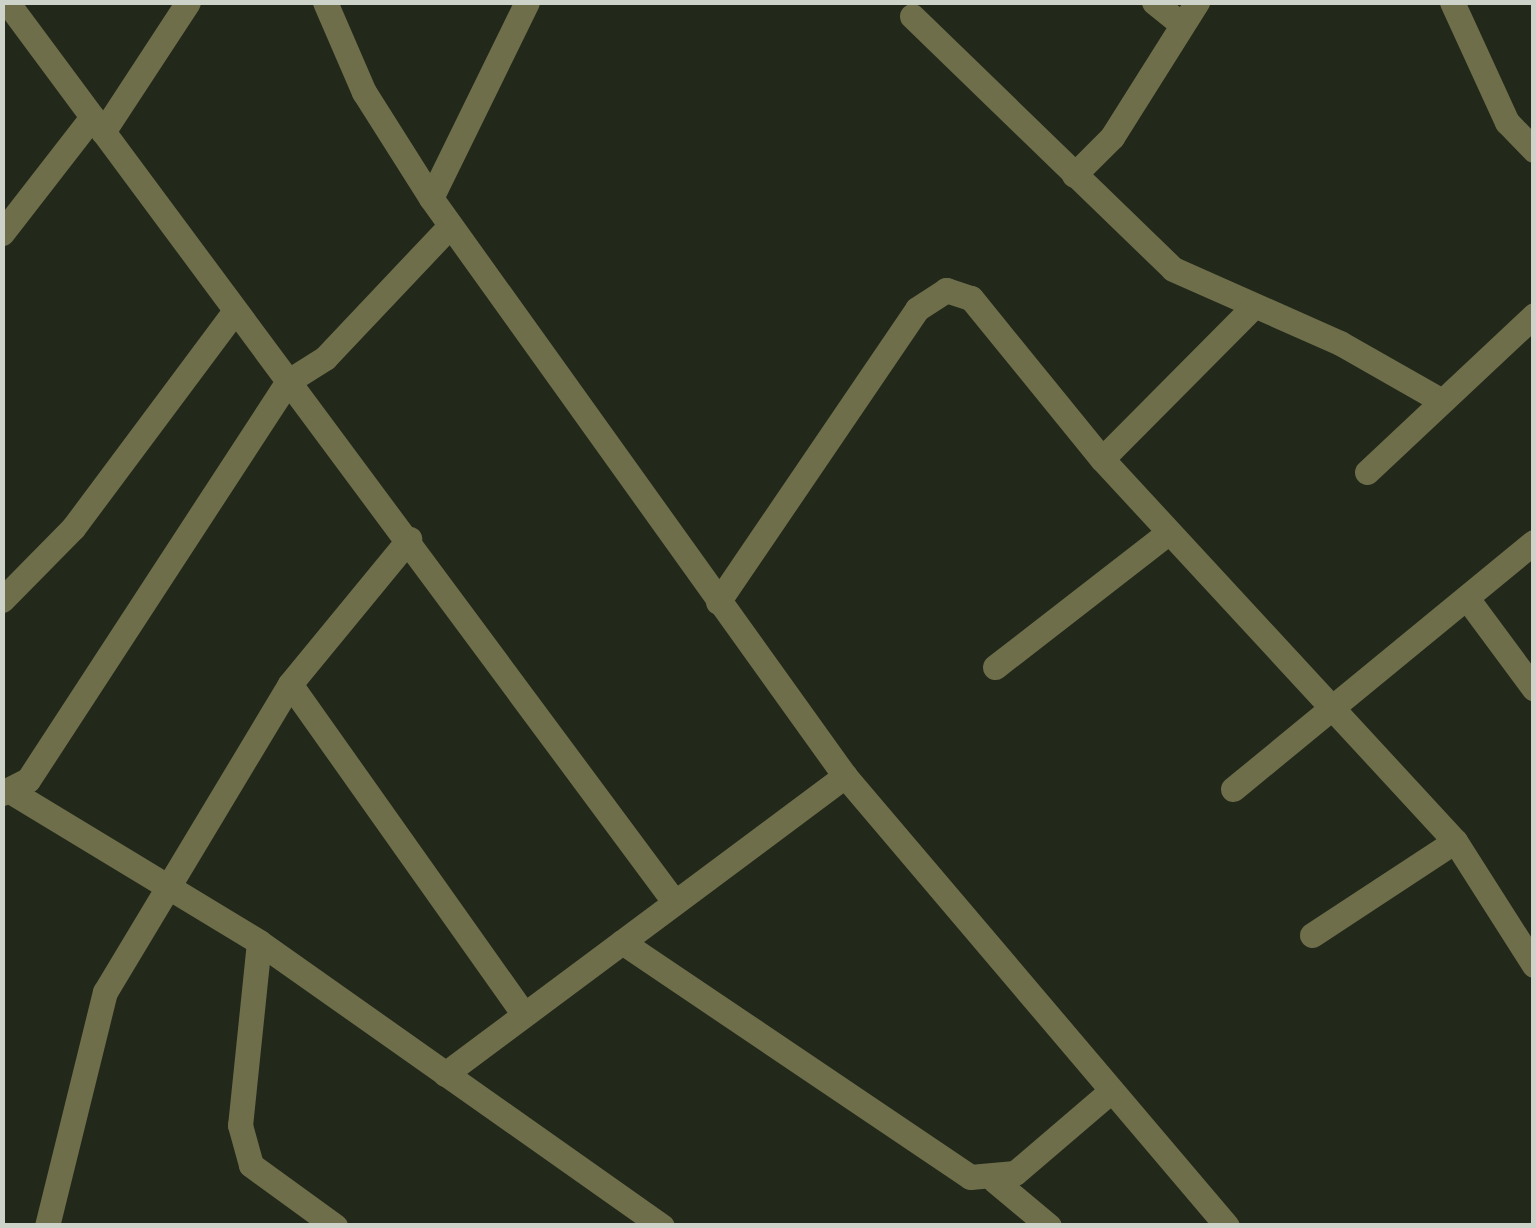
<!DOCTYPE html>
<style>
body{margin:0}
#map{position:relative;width:1536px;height:1228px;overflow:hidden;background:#22291a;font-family:"PT Sans Narrow",sans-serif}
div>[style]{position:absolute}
.minor>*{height:25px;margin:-12.5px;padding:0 12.5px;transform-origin:12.5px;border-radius:12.5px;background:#6f6e4b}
span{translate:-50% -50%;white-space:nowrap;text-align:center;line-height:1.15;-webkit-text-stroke:8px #0d110a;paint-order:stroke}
.frame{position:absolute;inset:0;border:5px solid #ced3ca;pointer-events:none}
</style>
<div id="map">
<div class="minor">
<div style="left:7px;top:2px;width:1118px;rotate:53.44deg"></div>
<div style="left:325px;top:2px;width:98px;rotate:66.6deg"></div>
<div style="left:364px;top:92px;width:125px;rotate:57.7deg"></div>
<div style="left:431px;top:198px;width:711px;rotate:54.39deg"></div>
<div style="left:845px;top:776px;width:590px;rotate:49.67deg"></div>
<div style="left:1154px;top:2px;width:36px;rotate:39deg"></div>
<div style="left:1452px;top:2px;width:132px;rotate:65.4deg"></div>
<div style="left:1507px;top:122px;width:39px;rotate:46deg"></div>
<div style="left:912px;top:16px;width:363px;rotate:44.1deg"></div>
<div style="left:1173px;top:269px;width:183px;rotate:23.9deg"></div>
<div style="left:1340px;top:343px;width:117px;rotate:29.6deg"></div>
<div style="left:103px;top:132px;width:155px;rotate:-56.8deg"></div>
<div style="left:1074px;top:175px;width:54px;rotate:-45deg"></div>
<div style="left:1112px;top:137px;width:160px;rotate:-57.8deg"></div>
<div style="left:431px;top:198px;width:218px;rotate:-63.9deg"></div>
<div style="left:2px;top:233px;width:147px;rotate:-52.2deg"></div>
<div style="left:1102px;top:459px;width:216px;rotate:-45.2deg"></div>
<div style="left:1367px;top:472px;width:229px;rotate:-43.2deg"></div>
<div style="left:2px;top:600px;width:101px;rotate:-45.4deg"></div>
<div style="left:73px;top:528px;width:271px;rotate:-53.3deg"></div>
<div style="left:1469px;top:601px;width:109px;rotate:53.5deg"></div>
<div style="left:718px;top:602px;width:354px;rotate:-55.8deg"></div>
<div style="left:917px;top:309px;width:35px;rotate:-33deg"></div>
<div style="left:946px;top:290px;width:26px;rotate:18deg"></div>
<div style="left:971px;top:298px;width:208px;rotate:50.9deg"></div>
<div style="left:1102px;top:459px;width:520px;rotate:47.26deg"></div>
<div style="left:1455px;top:841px;width:147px;rotate:57.5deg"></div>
<div style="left:995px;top:667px;width:220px;rotate:-37.8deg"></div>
<div style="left:290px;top:684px;width:405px;rotate:54.7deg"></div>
<div style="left:1233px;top:789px;width:389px;rotate:-39.4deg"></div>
<div style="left:10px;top:791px;width:291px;rotate:31.2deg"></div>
<div style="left:259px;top:942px;width:493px;rotate:35.2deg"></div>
<div style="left:2px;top:793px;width:29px;rotate:-27deg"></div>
<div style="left:28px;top:780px;width:475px;rotate:-56.9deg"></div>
<div style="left:287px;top:382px;width:45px;rotate:-32.3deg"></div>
<div style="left:325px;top:358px;width:182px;rotate:-46.6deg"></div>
<div style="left:1312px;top:935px;width:171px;rotate:-33.3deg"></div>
<div style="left:259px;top:942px;width:184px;rotate:95.9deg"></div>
<div style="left:240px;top:1125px;width:41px;rotate:74.6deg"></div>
<div style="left:251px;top:1165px;width:104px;rotate:36deg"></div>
<div style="left:622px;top:942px;width:420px;rotate:34deg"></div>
<div style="left:970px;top:1177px;width:45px;rotate:-5.1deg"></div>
<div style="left:1015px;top:1173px;width:125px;rotate:-40.5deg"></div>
<div style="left:445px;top:1074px;width:499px;rotate:-36.7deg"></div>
<div style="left:995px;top:1181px;width:70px;rotate:39.8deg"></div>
<div style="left:47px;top:1226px;width:241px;rotate:-76.1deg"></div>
<div style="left:105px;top:992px;width:359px;rotate:-59deg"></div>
<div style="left:290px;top:684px;width:188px;rotate:-50.6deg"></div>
</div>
<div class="frame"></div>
</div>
